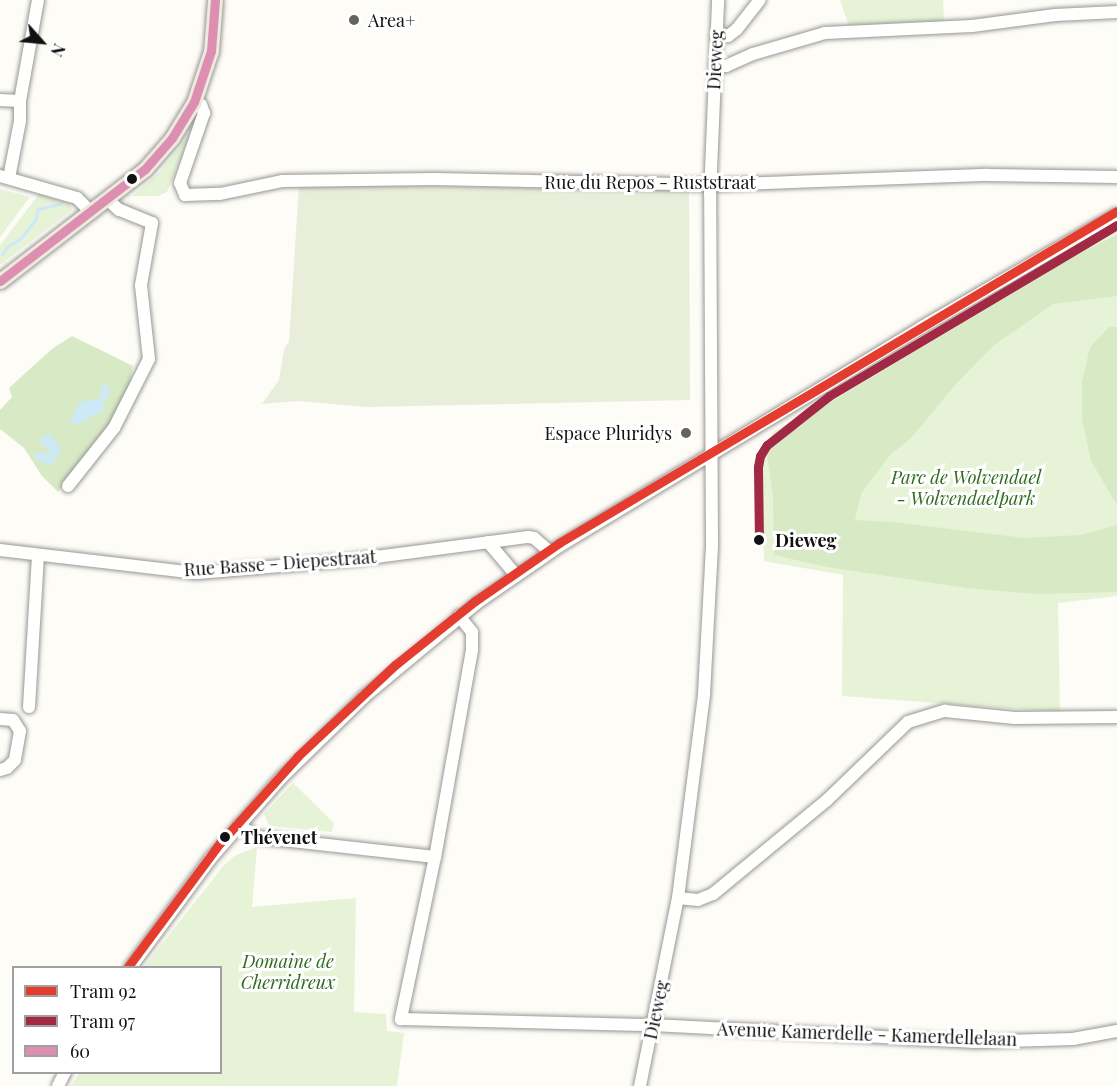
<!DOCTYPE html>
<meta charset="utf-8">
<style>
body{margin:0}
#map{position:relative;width:1117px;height:1086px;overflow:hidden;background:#fdfcf7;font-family:"Playfair Display",serif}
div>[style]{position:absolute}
.green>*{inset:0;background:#e7f3d7}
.forest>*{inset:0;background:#d8eac5}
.cemetery>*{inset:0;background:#e9eedb}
.water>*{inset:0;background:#cde8f7}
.stream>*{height:3px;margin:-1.5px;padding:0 1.5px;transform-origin:1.5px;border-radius:1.5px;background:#cde8f7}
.roads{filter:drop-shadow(0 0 2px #979795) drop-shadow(0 0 2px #979795)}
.minor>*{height:12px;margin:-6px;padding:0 6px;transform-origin:6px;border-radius:6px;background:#fffffe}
.major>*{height:15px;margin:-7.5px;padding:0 7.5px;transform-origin:7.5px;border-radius:7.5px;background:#ede9dc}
.bus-1>*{height:9px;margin:-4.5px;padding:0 4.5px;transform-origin:4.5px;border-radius:4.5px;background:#dc8fb1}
.tram-1>*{height:9px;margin:-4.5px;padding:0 4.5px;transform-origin:4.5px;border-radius:4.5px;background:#e43c2e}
.tram-2>*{height:9px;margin:-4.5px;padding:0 4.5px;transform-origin:4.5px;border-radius:4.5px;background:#a12944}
.dots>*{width:16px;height:16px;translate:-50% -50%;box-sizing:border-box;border:3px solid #fff;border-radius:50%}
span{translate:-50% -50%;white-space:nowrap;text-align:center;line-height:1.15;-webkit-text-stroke:6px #fff;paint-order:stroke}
.poi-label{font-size:18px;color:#111}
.left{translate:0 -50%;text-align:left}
.right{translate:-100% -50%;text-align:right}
.street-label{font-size:18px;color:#111}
.park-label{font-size:18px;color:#2f6b1f;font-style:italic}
.stop-label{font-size:18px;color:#111;font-weight:700}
.legend{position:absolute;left:12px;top:966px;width:210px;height:108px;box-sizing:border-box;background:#fff;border:2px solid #a0a0a0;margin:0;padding:8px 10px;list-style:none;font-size:18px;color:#111}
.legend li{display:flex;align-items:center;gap:12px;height:30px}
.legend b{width:30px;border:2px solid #a0a0a0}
.north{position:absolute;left:12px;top:12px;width:60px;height:60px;-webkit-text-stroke:4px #fff;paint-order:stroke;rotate:117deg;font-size:16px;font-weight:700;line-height:24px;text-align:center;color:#111}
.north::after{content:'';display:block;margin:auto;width:21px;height:27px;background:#111;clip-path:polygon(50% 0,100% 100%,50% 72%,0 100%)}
</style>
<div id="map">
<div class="green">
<div style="clip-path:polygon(840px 0,943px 0,944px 23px,849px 26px)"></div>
<div style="clip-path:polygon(191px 132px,167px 192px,159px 196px,132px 196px,160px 172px)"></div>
<div style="clip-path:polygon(0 189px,30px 197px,0 237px)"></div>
<div style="clip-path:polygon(39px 194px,70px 203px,72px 210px,0 265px,0 245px)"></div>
<div style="clip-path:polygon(1117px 228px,1117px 596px,1058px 603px,1060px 712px,842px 696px,843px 575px,764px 561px,761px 458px,773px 432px)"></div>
<div style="clip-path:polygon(293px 783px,334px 823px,332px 832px,269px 826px,264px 814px)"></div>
<div style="clip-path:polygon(257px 847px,252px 907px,356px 898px,354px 1012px,386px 1014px,387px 1031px,404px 1033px,397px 1086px,71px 1086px,79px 1073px,220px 1072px,220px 968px,144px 967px,224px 865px,236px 855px)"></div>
</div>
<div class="forest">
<div style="clip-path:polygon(1117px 235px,1117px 296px,1053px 304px,993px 346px,957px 383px,911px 438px,890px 455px,861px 494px,855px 520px,894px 522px,1025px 538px,1080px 535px,1117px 525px,1117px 592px,1035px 594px,967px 588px,827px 567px,774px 555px,773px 496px,767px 456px,782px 431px,1084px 251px)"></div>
<div style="clip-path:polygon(1109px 327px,1117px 327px,1117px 505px,1091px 461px,1082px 419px,1082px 382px,1090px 347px)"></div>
<div style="clip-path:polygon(72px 336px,133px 366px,128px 393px,107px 433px,58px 492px,42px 476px,24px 448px,0 429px,0 410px,12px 397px,9px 388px,53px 348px)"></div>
</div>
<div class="cemetery">
<div style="clip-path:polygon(299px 185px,689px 189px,690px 400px,367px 407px,297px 401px,262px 404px,279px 380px,284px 349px,289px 342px)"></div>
</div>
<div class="water">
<div style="clip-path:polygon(102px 384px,109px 388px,109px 396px,102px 402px,105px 409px,78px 424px,70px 422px,79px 403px,101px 398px)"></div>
<div style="clip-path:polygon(49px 433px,61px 449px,53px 464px,38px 461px,34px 455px,37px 452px,54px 456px,39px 441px)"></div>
</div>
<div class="stream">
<div style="left:2px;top:254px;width:9px;rotate:-54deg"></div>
<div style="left:7px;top:247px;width:17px;rotate:-33deg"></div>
<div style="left:21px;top:238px;width:23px;rotate:-52deg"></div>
<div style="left:35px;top:220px;width:11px;rotate:-75deg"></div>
<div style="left:38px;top:209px;width:23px;rotate:-13deg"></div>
</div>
<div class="roads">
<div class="minor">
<div style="left:716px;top:35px;width:12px;rotate:5deg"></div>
<div style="left:728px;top:36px;width:11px;rotate:-38deg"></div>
<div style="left:737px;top:29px;width:37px;rotate:-52deg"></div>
<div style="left:715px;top:66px;width:11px"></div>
<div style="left:726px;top:66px;width:30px;rotate:-24deg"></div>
<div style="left:753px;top:54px;width:75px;rotate:-16.3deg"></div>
<div style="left:825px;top:33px;width:147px;rotate:-2.7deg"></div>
<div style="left:972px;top:26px;width:84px;rotate:-7.5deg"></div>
<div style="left:1055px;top:15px;width:62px;rotate:-2.8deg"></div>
<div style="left:0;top:100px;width:20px;rotate:3deg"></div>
<div style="left:194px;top:102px;width:8px;rotate:23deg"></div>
<div style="left:201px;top:105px;width:9px;rotate:69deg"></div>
<div style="left:204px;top:113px;width:74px;rotate:108.9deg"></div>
<div style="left:180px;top:183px;width:13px;rotate:67deg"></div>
<div style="left:185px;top:195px;width:35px;rotate:-2deg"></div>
<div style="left:220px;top:194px;width:63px;rotate:-11.8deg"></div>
<div style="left:282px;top:181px;width:152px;rotate:-0.8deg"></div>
<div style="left:434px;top:179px;width:277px;rotate:1.2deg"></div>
<div style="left:711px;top:185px;width:277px;rotate:-2.1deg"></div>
<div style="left:988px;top:175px;width:129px;rotate:0.9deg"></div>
<div style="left:0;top:176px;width:80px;rotate:15.9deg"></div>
<div style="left:77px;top:198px;width:20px;rotate:45deg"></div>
<div style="left:9px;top:178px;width:58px;rotate:-79.1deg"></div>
<div style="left:20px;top:121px;width:20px;rotate:-90deg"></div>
<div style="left:20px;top:101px;width:103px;rotate:-79.9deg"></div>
<div style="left:68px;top:486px;width:74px;rotate:-51.6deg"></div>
<div style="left:114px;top:428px;width:77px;rotate:-63.1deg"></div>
<div style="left:149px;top:359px;width:74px;rotate:-96.2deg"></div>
<div style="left:141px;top:285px;width:63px;rotate:-79.9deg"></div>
<div style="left:152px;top:223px;width:35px;rotate:-158deg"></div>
<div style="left:119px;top:210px;width:16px;rotate:-137deg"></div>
<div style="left:488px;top:542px;width:43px;rotate:49.7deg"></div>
<div style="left:0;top:550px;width:198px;rotate:6.7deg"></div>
<div style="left:197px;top:573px;width:157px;rotate:-4.8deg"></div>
<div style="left:353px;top:560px;width:177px;rotate:-7.5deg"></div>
<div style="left:528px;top:537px;width:6px;rotate:9deg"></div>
<div style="left:534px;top:538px;width:21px;rotate:41deg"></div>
<div style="left:459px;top:616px;width:21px;rotate:51deg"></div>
<div style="left:472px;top:632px;width:18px;rotate:90deg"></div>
<div style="left:472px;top:650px;width:210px;rotate:100.1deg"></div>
<div style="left:435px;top:857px;width:166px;rotate:101.9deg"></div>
<div style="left:401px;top:1019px;width:252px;rotate:1.4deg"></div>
<div style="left:653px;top:1025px;width:320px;rotate:3deg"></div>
<div style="left:973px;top:1042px;width:100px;rotate:-1.7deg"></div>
<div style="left:1073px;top:1039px;width:45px;rotate:-10.3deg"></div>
<div style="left:29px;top:707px;width:152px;rotate:-86.6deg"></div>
<div style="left:0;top:719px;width:13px;rotate:4deg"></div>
<div style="left:13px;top:720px;width:13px;rotate:58deg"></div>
<div style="left:20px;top:731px;width:29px;rotate:100deg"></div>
<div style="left:15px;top:760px;width:11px;rotate:135deg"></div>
<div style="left:7px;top:768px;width:7px;rotate:164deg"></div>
<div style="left:239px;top:825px;width:21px;rotate:35deg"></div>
<div style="left:256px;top:837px;width:180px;rotate:6.4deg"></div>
<div style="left:678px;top:898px;width:20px;rotate:6deg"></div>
<div style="left:698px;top:900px;width:16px;rotate:-22deg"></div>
<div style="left:713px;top:894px;width:148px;rotate:-39.5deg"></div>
<div style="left:827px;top:800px;width:112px;rotate:-43.9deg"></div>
<div style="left:908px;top:722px;width:39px;rotate:-17deg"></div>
<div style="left:945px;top:711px;width:70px;rotate:5.7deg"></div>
<div style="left:1015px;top:718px;width:102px;rotate:-0.6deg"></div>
<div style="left:130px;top:968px;width:137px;rotate:-53.6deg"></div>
<div style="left:211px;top:858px;width:106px;rotate:-48.8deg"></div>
<div style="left:281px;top:778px;width:117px;rotate:-44.3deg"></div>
<div style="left:365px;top:696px;width:146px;rotate:-39.7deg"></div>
<div style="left:477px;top:603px;width:102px;rotate:-34.6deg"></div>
<div style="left:561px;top:545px;width:422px;rotate:-31.1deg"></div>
<div style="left:922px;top:327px;width:225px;rotate:-30.1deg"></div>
<div style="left:58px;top:1086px;width:16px;rotate:-63deg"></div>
<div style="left:640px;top:1086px;width:192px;rotate:-78.6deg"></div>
<div style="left:678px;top:898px;width:206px;rotate:-82.7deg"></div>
<div style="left:704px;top:694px;width:149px;rotate:-86.9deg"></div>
<div style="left:712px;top:545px;width:351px;rotate:-90.3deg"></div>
<div style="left:710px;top:194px;width:194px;rotate:-87.6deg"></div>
</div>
<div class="major">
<div style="left:0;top:281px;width:183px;rotate:-37.7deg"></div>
<div style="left:145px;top:169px;width:41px;rotate:-48.9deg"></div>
<div style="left:172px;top:138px;width:42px;rotate:-58.6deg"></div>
<div style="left:194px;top:102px;width:54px;rotate:-71.6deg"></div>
<div style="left:211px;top:51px;width:51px;rotate:-85.5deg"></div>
</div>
</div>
<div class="bus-1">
<div style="left:0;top:281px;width:183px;rotate:-37.7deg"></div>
<div style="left:145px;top:169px;width:41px;rotate:-48.9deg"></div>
<div style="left:172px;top:138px;width:42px;rotate:-58.6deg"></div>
<div style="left:194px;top:102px;width:54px;rotate:-71.6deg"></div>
<div style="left:211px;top:51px;width:51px;rotate:-85.5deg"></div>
</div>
<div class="tram-1">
<div style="left:127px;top:968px;width:156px;rotate:-53.4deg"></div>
<div style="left:220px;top:843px;width:117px;rotate:-48.1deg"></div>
<div style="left:298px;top:756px;width:133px;rotate:-43.2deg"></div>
<div style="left:395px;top:665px;width:102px;rotate:-38.7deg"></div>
<div style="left:475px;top:601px;width:102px;rotate:-34.6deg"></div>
<div style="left:559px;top:543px;width:649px;rotate:-30.75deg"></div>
</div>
<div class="tram-2">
<div style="left:759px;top:541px;width:74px;rotate:-90.8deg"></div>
<div style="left:758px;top:467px;width:11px;rotate:-80deg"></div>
<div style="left:760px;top:456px;width:13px;rotate:-58deg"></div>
<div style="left:767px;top:445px;width:79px;rotate:-38.3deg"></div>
<div style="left:829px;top:396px;width:335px;rotate:-30.7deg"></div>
</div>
<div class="dots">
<div style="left:354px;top:20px;background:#646362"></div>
<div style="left:132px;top:179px;background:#111"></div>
<div style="left:686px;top:433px;background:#646362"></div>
<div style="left:759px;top:540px;background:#111"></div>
<div style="left:225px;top:837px;background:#111"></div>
</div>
<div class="poi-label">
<span class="left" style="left:368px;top:20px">Area+</span>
<span class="right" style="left:672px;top:433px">Espace Pluridys</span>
</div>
<div class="street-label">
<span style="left:715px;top:60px;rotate:-87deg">Dieweg</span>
<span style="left:650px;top:182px">Rue du Repos - Ruststraat</span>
<span style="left:280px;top:563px;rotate:-4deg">Rue Basse - Diepestraat</span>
<span style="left:656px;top:1010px;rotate:-78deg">Dieweg</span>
<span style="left:867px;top:1034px;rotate:2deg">Avenue Kamerdelle - Kamerdellelaan</span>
</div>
<div class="park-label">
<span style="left:966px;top:488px">Parc de Wolvendael<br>- Wolvendaelpark</span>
<span style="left:288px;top:972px">Domaine de<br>Cherridreux</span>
</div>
<div class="stop-label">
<span class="left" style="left:775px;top:540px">Dieweg</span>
<span class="left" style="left:241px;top:837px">Thévenet</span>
</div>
<ul class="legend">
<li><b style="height:8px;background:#e43c2e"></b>Tram 92</li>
<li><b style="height:8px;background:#a12944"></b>Tram 97</li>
<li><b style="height:8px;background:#dc8fb1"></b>60</li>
</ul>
<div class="north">N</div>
</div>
